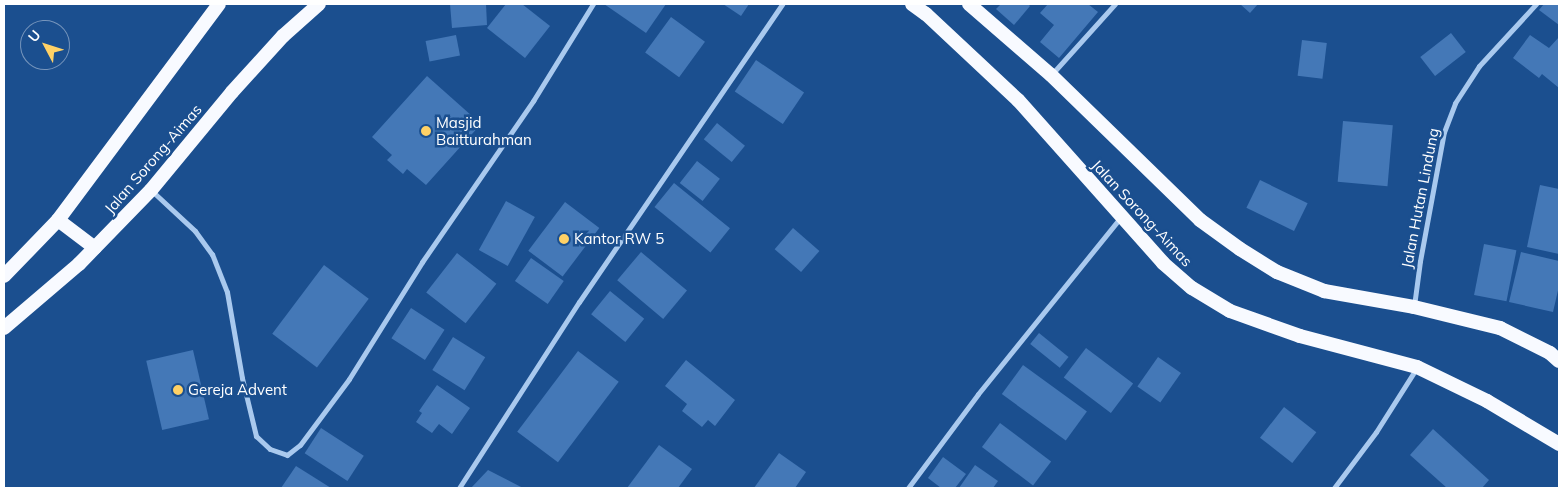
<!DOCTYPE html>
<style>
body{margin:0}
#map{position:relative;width:1563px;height:492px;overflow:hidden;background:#1b4f8f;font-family:Mulish,sans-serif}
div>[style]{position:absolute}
.building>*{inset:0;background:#4478b7;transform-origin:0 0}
.minor>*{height:5px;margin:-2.5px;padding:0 2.5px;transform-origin:2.5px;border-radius:2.5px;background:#a9c9ee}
.trunk>*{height:14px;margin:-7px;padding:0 7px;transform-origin:7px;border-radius:7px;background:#f8faff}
.dots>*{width:14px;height:14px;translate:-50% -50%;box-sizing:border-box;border:2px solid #1b4f8f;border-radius:50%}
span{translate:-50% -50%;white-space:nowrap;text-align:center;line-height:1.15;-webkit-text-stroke:5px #1b4f8f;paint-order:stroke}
.poi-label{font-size:15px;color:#fff}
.left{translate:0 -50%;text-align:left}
.street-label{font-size:15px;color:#fff}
.frame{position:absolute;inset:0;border:5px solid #fff;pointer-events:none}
.north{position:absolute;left:20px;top:20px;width:50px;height:50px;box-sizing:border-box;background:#1b4f8f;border:1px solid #7695bc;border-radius:50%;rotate:310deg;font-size:14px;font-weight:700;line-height:20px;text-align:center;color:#fff}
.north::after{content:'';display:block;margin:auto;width:18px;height:22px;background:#ffd166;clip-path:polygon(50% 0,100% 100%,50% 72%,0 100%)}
</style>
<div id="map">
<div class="building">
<div style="clip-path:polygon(450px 4px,486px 4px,487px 25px,452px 28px)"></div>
<div style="clip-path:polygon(506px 4px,522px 4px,550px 26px,525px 58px,487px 28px)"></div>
<div style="clip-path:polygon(604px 4px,666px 4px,646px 33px)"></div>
<div style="clip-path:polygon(723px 4px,749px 4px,741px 16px)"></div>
<div style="clip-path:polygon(1001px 4px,1028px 4px,1030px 6px,1014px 25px,996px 9px)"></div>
<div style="clip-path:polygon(1048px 4px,1088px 4px,1098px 12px,1059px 58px,1040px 42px,1054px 25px,1040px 13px)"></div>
<div style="clip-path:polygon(1240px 4px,1258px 4px,1250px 13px)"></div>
<div style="clip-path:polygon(1544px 4px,1559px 4px,1559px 25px,1539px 10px)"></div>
<div style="left:671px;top:17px;width:42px;height:44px;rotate:36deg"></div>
<div style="left:1451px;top:33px;width:24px;height:39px;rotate:52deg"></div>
<div style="left:456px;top:35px;width:21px;height:31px;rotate:79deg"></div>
<div style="clip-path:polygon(1530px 35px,1549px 48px,1559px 37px,1559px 88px,1542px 74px,1539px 78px,1513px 58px)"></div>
<div style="left:1302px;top:40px;width:25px;height:36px;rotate:7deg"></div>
<div style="left:756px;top:60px;width:58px;height:38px;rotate:34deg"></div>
<div style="clip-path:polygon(427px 76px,481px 124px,426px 185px,407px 169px,403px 174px,387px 160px,392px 155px,372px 137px)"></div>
<div style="left:1343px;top:121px;width:50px;height:61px;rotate:5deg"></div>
<div style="left:717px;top:123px;width:36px;height:21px;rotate:39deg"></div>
<div style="left:697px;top:161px;width:29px;height:28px;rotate:38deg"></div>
<div style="left:1260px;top:180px;width:53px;height:31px;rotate:26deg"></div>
<div style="left:674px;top:183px;width:72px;height:31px;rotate:39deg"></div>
<div style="clip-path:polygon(1540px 185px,1559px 189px,1559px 254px,1527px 247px)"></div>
<div style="left:506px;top:201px;width:33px;height:56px;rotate:29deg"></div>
<div style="left:565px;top:202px;width:43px;height:61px;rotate:37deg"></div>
<div style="left:793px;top:228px;width:35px;height:28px;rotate:41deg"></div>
<div style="left:1484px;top:244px;width:33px;height:52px;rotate:11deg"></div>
<div style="left:641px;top:252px;width:60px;height:37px;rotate:40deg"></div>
<div style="clip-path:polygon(1521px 252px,1559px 261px,1559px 286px,1553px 312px,1509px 302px)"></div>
<div style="left:457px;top:253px;width:50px;height:50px;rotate:38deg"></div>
<div style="left:531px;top:258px;width:40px;height:28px;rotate:35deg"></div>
<div style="left:324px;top:265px;width:56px;height:86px;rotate:37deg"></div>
<div style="left:610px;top:291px;width:44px;height:30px;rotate:39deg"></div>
<div style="left:411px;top:308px;width:40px;height:36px;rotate:33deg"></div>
<div style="left:1039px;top:333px;width:38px;height:14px;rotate:39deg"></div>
<div style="left:453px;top:337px;width:38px;height:39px;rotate:32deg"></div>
<div style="left:1086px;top:348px;width:59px;height:37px;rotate:37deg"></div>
<div style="left:193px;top:350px;width:71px;height:48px;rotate:77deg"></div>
<div style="left:578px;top:351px;width:51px;height:101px;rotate:37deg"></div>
<div style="left:1158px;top:357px;width:28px;height:36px;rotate:35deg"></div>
<div style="clip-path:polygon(686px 360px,735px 400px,715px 426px,708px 420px,702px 427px,682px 411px,687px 404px,665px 386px)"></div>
<div style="left:1023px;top:365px;width:79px;height:36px;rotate:36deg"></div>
<div style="clip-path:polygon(437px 385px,470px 408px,452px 434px,439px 424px,432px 433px,416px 422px,422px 413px,419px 411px)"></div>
<div style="left:1284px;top:407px;width:41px;height:39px;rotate:38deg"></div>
<div style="left:1000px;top:423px;width:64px;height:30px;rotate:37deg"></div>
<div style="left:321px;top:428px;width:51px;height:30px;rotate:33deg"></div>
<div style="clip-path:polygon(1433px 429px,1489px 480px,1482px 488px,1447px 488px,1410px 455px)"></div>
<div style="clip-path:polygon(659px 445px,692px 469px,678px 488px,627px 488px)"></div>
<div style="clip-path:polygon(779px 453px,806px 472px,795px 488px,754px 488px)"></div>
<div style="clip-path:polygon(943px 457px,966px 474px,955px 488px,941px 488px,928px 478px)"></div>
<div style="clip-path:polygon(975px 465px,998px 481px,993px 488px,959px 488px)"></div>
<div style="clip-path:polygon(296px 466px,331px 488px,281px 488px)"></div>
<div style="clip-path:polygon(488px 470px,523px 488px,471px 488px)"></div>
</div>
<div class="minor">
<div style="left:1051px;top:75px;width:96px;rotate:-48deg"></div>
<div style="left:152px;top:191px;width:59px;rotate:42.9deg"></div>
<div style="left:195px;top:231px;width:29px;rotate:54deg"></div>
<div style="left:212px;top:254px;width:41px;rotate:68.5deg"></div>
<div style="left:227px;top:292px;width:87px;rotate:80.1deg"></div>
<div style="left:242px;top:378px;width:60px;rotate:76.4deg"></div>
<div style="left:256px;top:436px;width:19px;rotate:43deg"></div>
<div style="left:270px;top:449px;width:18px;rotate:19deg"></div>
<div style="left:287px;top:455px;width:16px;rotate:-38deg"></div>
<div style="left:300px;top:445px;width:82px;rotate:-53.4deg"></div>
<div style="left:349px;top:379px;width:138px;rotate:-58deg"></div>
<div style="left:422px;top:262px;width:196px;rotate:-55.4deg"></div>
<div style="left:533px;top:101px;width:114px;rotate:-58.3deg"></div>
<div style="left:1414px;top:306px;width:45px;rotate:-82.4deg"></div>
<div style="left:1420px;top:261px;width:131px;rotate:-79.5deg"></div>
<div style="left:1444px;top:132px;width:31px;rotate:-69deg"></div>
<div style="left:1455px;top:103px;width:44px;rotate:-57deg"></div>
<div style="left:1479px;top:66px;width:84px;rotate:-47.4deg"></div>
<div style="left:459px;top:488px;width:221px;rotate:-57.2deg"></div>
<div style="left:579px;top:302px;width:361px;rotate:-55.7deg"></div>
<div style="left:908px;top:488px;width:117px;rotate:-53.3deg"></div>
<div style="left:978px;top:394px;width:228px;rotate:-51.1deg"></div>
<div style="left:1334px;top:488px;width:70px;rotate:-53.1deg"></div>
<div style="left:1376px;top:432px;width:75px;rotate:-57.6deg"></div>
</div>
<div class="trunk">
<div style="left:912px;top:4px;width:17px;rotate:36deg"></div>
<div style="left:926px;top:14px;width:126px;rotate:43.1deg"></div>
<div style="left:1018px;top:100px;width:218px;rotate:48.3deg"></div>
<div style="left:1163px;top:263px;width:38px;rotate:41deg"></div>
<div style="left:1192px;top:288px;width:44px;rotate:31.2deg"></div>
<div style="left:1230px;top:311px;width:74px;rotate:19.7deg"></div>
<div style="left:1300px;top:336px;width:121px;rotate:14.8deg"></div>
<div style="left:1417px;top:367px;width:78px;rotate:25.9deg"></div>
<div style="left:1487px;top:401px;width:84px;rotate:30.8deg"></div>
<div style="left:969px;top:4px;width:108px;rotate:40.9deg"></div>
<div style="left:1051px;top:75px;width:208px;rotate:44.2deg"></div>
<div style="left:1200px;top:220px;width:49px;rotate:35.9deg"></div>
<div style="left:1240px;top:249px;width:44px;rotate:31.9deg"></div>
<div style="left:1277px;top:272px;width:51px;rotate:22deg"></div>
<div style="left:1324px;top:291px;width:91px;rotate:10.1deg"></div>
<div style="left:1414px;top:307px;width:89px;rotate:13.7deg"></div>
<div style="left:1500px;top:328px;width:56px;rotate:26.6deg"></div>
<div style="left:1550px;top:353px;width:12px;rotate:42deg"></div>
<div style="left:58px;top:220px;width:46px;rotate:37.1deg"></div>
<div style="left:4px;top:276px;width:78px;rotate:-46deg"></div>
<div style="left:58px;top:220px;width:269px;rotate:-53.3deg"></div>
<div style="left:4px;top:328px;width:99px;rotate:-40.5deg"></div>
<div style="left:79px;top:264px;width:103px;rotate:-45.8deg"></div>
<div style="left:151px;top:190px;width:127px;rotate:-50.4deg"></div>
<div style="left:232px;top:92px;width:76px;rotate:-47.7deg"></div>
<div style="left:283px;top:36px;width:48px;rotate:-41.6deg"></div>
</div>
<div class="dots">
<div style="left:426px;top:131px;background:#ffd166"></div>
<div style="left:564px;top:239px;background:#ffd166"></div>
<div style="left:178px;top:390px;background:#ffd166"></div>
</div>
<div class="poi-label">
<span class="left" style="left:436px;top:131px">Masjid<br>Baitturahman</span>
<span class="left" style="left:574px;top:239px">Kantor RW 5</span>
<span class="left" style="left:188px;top:390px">Gereja Advent</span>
</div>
<div class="street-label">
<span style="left:153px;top:159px;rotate:-49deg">Jalan Sorong-Aimas</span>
<span style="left:1420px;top:198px;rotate:-79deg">Jalan Hutan Lindung</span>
<span style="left:1142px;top:213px;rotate:47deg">Jalan Sorong-Aimas</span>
</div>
<div class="frame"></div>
<div class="north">U</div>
</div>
